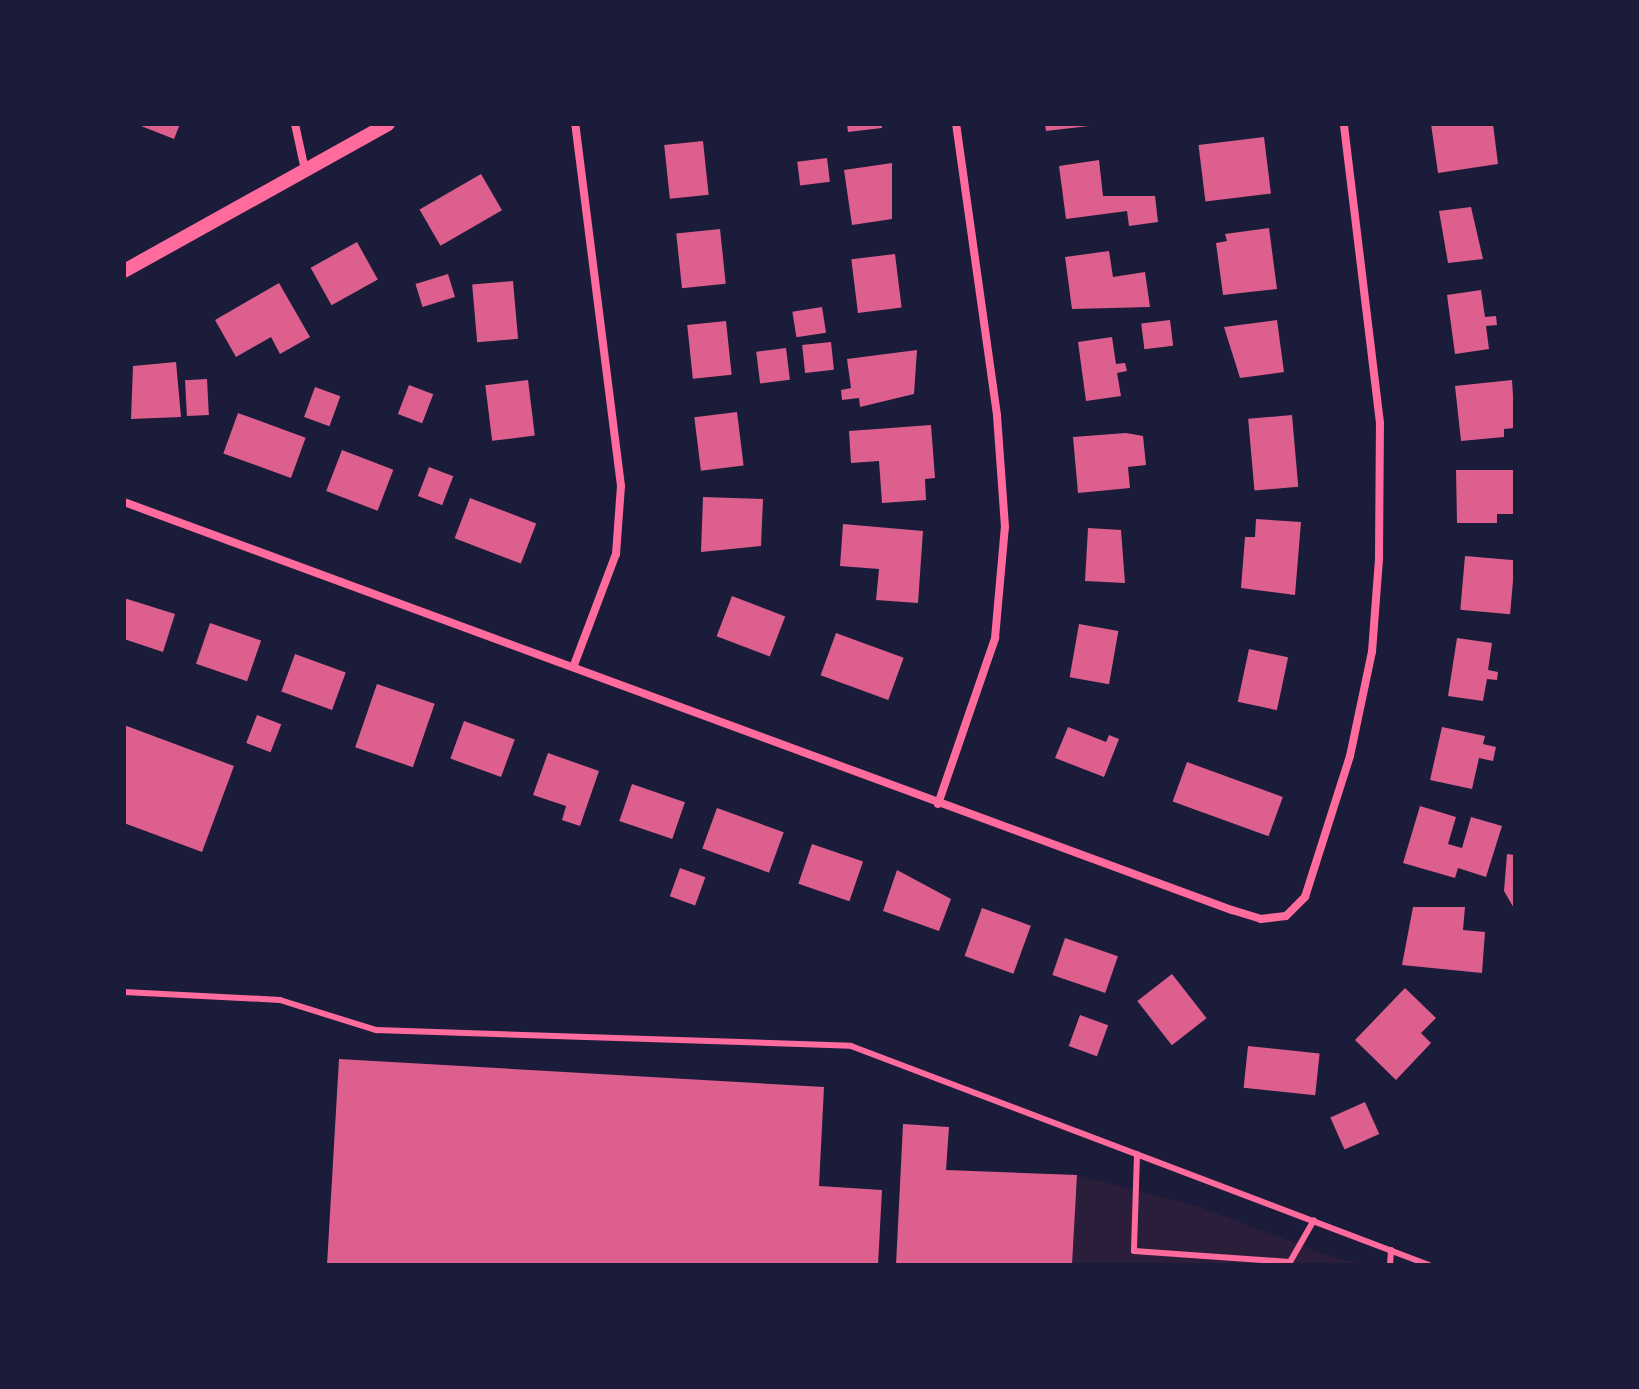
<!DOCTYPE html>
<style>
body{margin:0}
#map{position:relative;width:1639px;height:1389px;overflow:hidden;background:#1b1b3a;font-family:Raleway,sans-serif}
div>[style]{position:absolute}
.green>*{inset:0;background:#2a1e3b}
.building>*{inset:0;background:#dd5f8e;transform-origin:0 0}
.service>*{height:6px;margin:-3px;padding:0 3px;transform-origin:3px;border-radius:3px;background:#ff6b9d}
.minor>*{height:8px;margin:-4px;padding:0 4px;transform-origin:4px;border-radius:4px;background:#ff6b9d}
.tertiary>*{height:14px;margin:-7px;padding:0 7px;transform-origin:7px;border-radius:7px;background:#ff6b9d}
span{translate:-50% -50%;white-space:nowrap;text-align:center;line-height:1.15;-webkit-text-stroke:6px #1b1b3a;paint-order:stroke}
.frame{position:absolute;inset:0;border:126px solid #1b1b3a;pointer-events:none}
</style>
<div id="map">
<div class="green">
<div style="clip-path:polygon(1077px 1175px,1197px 1206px,1341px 1260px,1376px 1265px,1072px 1265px)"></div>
</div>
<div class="building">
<div style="clip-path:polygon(136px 124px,180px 124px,174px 139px)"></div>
<div style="clip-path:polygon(847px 124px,882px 124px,882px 128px,848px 132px)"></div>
<div style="clip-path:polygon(1045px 124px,1089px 124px,1089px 126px,1046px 131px)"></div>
<div style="clip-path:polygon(1431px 124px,1493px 124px,1498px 164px,1438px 173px)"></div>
<div style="left:1264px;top:137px;width:57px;height:66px;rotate:83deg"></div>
<div style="left:703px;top:141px;width:54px;height:39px;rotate:84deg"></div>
<div style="left:827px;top:158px;width:24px;height:30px;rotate:83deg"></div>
<div style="clip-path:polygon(1099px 160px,1103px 196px,1155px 196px,1158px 222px,1129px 226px,1127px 211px,1066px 219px,1059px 166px)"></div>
<div style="clip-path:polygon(892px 163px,892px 219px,852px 225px,844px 170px)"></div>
<div style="left:481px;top:174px;width:42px;height:71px;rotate:60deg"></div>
<div style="clip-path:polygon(1471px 207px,1483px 259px,1448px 263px,1439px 211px)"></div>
<div style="clip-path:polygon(1269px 228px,1277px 289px,1223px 295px,1216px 243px,1227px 241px,1225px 234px)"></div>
<div style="left:720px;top:229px;width:55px;height:44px;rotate:84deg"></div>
<div style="left:357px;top:242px;width:43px;height:53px;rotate:61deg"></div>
<div style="clip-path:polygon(1109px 251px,1113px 277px,1145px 272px,1150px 307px,1072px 309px,1065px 257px)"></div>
<div style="left:895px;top:254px;width:54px;height:44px;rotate:83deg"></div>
<div style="left:448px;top:274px;width:24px;height:34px;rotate:73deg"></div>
<div style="left:513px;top:281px;width:58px;height:41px;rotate:85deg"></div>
<div style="clip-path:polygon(279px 283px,310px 337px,280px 354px,271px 337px,236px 357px,215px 320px)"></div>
<div style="clip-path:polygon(1481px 290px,1485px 317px,1496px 316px,1497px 325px,1486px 326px,1489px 349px,1455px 354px,1447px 295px)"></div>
<div style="left:822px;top:307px;width:26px;height:30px;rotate:81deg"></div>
<div style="left:1170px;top:320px;width:26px;height:29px;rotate:83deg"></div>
<div style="clip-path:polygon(1277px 320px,1284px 372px,1240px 378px,1224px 327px)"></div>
<div style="left:726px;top:321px;width:54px;height:39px;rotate:84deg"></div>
<div style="clip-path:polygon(1112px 337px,1116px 364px,1125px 363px,1127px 371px,1117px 373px,1121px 396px,1086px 401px,1078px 342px)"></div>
<div style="left:831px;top:342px;width:28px;height:29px;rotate:84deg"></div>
<div style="left:786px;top:348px;width:32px;height:30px;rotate:83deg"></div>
<div style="clip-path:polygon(917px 350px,914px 394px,860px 407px,859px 398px,842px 400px,841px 390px,851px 388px,847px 359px)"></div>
<div style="clip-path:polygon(176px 362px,181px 417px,131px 419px,133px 366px)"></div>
<div style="left:207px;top:379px;width:36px;height:22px;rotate:87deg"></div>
<div style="left:528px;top:380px;width:56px;height:43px;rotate:83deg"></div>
<div style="clip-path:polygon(1512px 380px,1515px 428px,1504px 429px,1504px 437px,1461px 441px,1455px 386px)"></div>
<div style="left:409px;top:385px;width:26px;height:31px;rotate:21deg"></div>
<div style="left:315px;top:387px;width:27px;height:32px;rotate:20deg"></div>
<div style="left:737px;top:412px;width:54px;height:43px;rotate:83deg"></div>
<div style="left:238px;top:413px;width:72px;height:43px;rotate:20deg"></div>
<div style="left:1292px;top:415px;width:72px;height:44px;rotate:85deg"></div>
<div style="clip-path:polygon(931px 425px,935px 478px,925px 479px,926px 500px,882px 503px,879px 461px,851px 463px,849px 431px)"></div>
<div style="clip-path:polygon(1126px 433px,1143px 436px,1146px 465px,1128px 467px,1130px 488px,1078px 493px,1073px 437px)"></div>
<div style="left:342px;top:450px;width:55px;height:44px;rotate:21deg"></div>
<div style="left:429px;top:467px;width:26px;height:31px;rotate:21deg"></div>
<div style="clip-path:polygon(1456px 470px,1515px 470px,1515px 514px,1497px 514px,1497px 523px,1457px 523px)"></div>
<div style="clip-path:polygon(703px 497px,763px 499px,761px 546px,701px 552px)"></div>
<div style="left:470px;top:498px;width:71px;height:43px;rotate:21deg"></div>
<div style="clip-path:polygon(1256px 519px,1301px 522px,1295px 595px,1241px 588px,1245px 537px,1255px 537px)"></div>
<div style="clip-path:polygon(843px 524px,923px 531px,918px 603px,876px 600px,879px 569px,840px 566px)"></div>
<div style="clip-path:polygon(1088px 528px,1121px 530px,1125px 583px,1085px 581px)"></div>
<div style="left:1465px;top:556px;width:50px;height:54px;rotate:5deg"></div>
<div style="left:732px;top:596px;width:57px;height:43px;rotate:21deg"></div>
<div style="clip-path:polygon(124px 598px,175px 614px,163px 652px,124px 639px)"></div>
<div style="left:210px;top:623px;width:54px;height:43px;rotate:19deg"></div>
<div style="left:1079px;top:624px;width:40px;height:54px;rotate:10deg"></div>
<div style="left:836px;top:633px;width:72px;height:45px;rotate:20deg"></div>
<div style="clip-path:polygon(1457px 638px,1492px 643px,1488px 670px,1498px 672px,1497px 680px,1487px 679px,1483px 701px,1448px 696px)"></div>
<div style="left:1249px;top:649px;width:40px;height:54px;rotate:12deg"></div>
<div style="left:295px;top:654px;width:54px;height:40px;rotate:20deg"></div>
<div style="left:377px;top:684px;width:61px;height:67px;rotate:19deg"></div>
<div style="left:257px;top:715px;width:26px;height:30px;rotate:21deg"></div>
<div style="left:464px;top:721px;width:54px;height:40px;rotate:20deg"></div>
<div style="clip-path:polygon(124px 725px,234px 766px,202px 852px,124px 823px)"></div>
<div style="clip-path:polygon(1068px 727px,1106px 742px,1109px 735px,1119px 739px,1104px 777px,1055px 758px)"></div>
<div style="clip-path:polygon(1442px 727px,1485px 736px,1483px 744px,1496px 747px,1493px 761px,1479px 758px,1472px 789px,1430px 780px)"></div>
<div style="clip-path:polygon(548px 753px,599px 771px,580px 826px,562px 820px,566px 806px,533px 795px)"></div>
<div style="left:1187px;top:762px;width:102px;height:42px;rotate:20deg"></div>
<div style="left:632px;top:784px;width:56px;height:39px;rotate:19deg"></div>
<div style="clip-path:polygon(1420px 806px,1456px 817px,1448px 844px,1462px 848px,1471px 817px,1502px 826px,1486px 877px,1458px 868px,1455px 878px,1403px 863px)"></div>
<div style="left:717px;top:808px;width:71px;height:43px;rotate:20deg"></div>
<div style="left:812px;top:844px;width:54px;height:42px;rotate:19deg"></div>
<div style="clip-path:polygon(1507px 854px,1515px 855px,1515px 910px,1504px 891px)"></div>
<div style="left:680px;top:868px;width:27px;height:30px;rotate:20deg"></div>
<div style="clip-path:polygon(897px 870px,951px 899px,939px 931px,883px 911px)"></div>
<div style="clip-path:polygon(1413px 907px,1465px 907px,1463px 930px,1485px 932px,1482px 973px,1402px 965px)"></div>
<div style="left:982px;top:908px;width:52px;height:51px;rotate:20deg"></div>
<div style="left:1065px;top:938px;width:56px;height:39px;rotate:19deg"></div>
<div style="left:1172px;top:974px;width:56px;height:44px;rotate:52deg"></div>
<div style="clip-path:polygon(1405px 988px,1436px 1018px,1421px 1033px,1431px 1043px,1396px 1080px,1355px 1040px)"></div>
<div style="left:1080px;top:1015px;width:30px;height:33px;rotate:20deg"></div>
<div style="left:1248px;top:1046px;width:72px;height:42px;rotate:6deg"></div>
<div style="clip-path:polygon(339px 1059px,824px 1087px,819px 1186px,882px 1190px,878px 1265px,327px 1265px)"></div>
<div style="left:1365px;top:1102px;width:35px;height:38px;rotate:66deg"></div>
<div style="clip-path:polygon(903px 1124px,949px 1127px,946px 1170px,1077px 1175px,1072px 1265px,896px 1265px)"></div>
</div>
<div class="service">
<div style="left:124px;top:992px;width:156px;rotate:2.9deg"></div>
<div style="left:280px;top:1000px;width:101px;rotate:17.4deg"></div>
<div style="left:376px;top:1030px;width:475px;rotate:1.9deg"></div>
<div style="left:851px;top:1046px;width:618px;rotate:20.75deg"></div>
<div style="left:1137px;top:1154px;width:97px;rotate:91.8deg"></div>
<div style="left:1134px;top:1251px;width:156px;rotate:4deg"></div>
<div style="left:1290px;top:1262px;width:48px;rotate:-60.3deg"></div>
<div style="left:1390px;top:1265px;width:15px;rotate:-86deg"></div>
</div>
<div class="minor">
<div style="left:295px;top:124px;width:47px;rotate:77.7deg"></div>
<div style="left:124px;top:502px;width:1181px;rotate:20.22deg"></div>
<div style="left:1232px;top:910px;width:30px;rotate:17deg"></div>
<div style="left:1261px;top:919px;width:25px;rotate:-7deg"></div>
<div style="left:1286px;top:916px;width:27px;rotate:-45deg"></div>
<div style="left:1305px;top:897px;width:148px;rotate:-72.3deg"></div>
<div style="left:1350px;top:756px;width:106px;rotate:-78.1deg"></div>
<div style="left:1372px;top:652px;width:94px;rotate:-85.7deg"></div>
<div style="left:1379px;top:558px;width:135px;rotate:-89.6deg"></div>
<div style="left:1380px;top:423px;width:301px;rotate:-96.9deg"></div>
<div style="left:574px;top:665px;width:119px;rotate:-69.3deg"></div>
<div style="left:616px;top:554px;width:68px;rotate:-85.8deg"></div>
<div style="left:621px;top:486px;width:365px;rotate:-97.2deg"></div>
<div style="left:938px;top:804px;width:176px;rotate:-71deg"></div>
<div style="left:995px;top:638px;width:111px;rotate:-84.9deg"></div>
<div style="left:1005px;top:527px;width:112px;rotate:-94.1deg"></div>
<div style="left:997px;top:415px;width:294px;rotate:-98deg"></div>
</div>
<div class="tertiary">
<div style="left:124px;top:271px;width:302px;rotate:-29.1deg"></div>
</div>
<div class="frame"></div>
</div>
